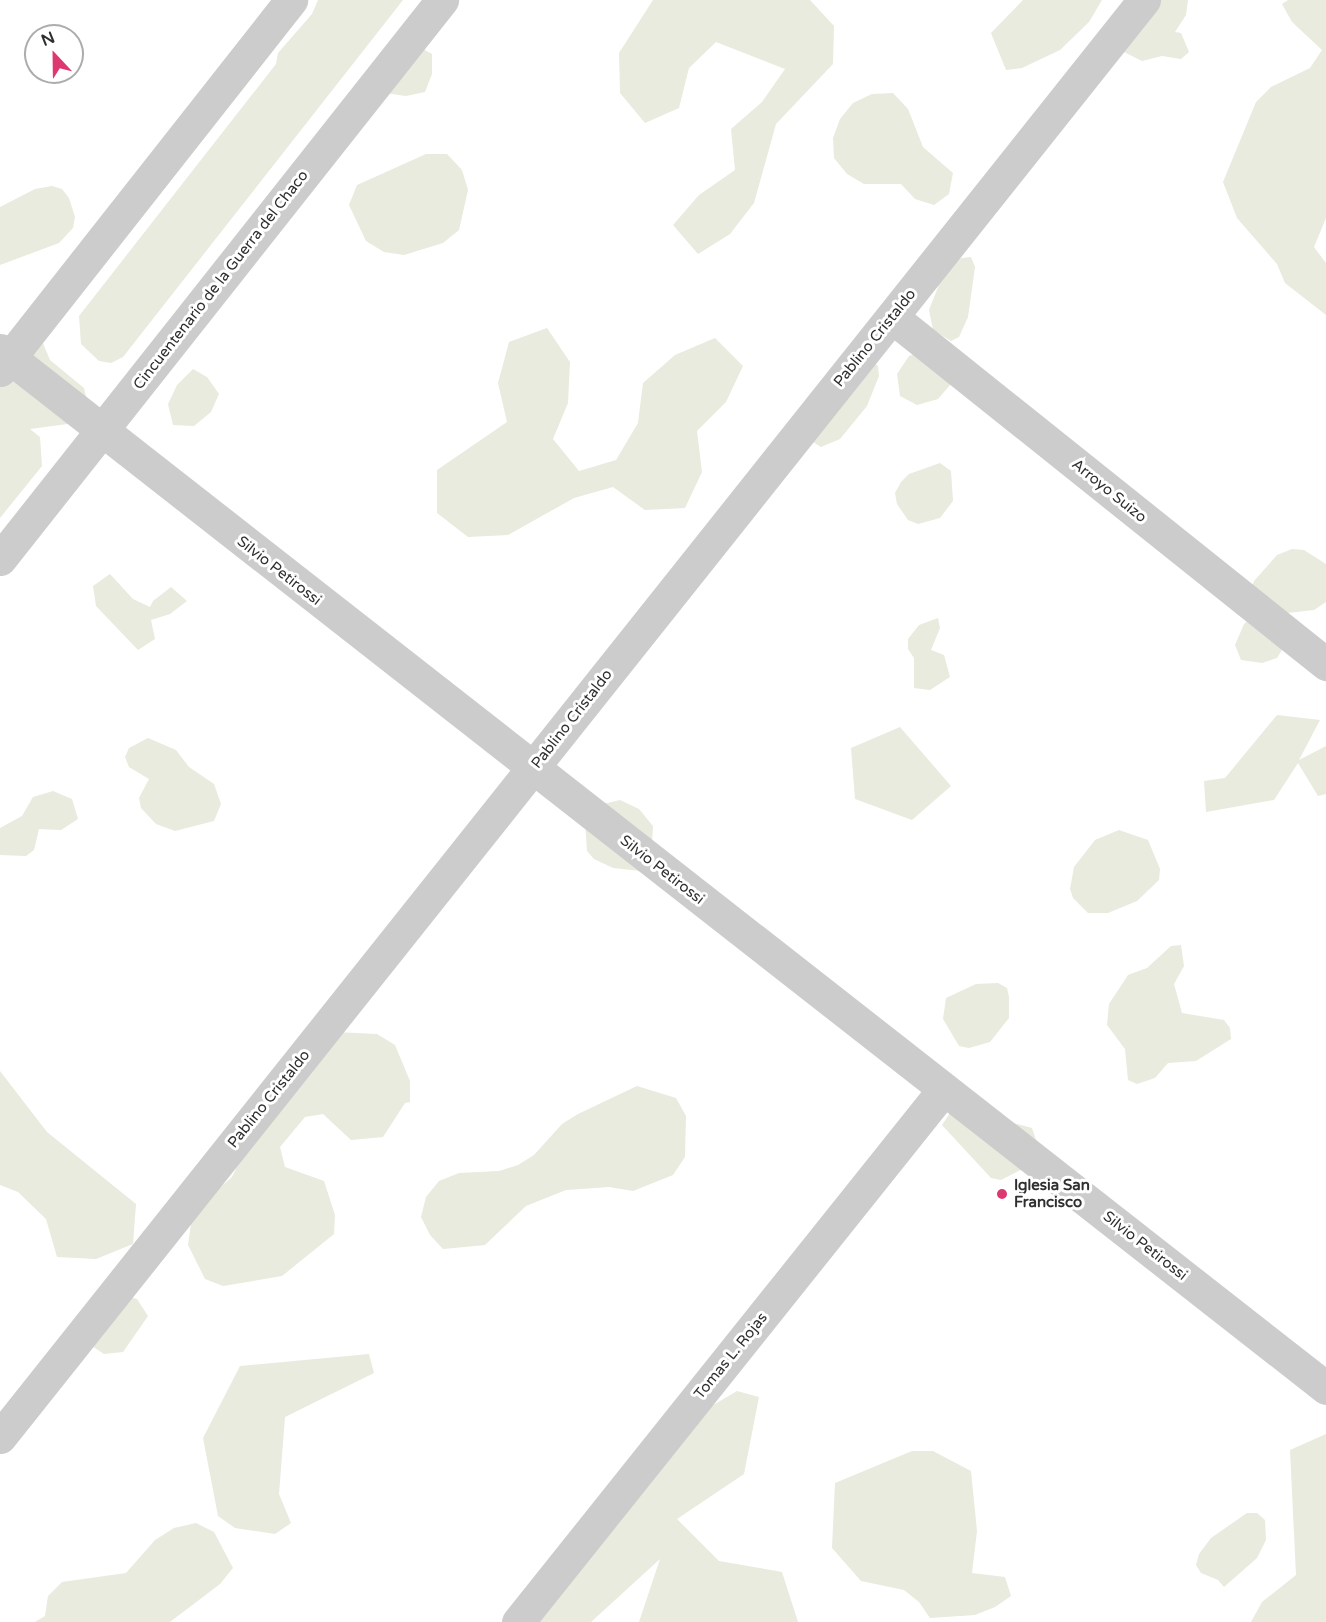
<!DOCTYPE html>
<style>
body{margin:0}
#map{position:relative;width:1326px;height:1622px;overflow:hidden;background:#fff;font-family:"Varela Round",sans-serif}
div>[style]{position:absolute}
.green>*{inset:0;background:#e8ebdd}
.minor>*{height:33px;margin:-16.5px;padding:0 16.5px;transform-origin:16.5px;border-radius:16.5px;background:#ccc}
.dots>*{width:16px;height:16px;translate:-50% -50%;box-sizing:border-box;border:3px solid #fff;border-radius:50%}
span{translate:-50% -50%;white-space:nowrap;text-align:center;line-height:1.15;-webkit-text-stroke:6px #fff;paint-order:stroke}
.street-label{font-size:15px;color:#2f2f2f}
.poi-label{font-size:15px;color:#2f2f2f;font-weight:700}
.left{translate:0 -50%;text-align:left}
.north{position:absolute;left:24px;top:24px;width:60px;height:60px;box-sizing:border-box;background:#fff;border:2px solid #acacac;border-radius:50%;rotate:338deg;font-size:16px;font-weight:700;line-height:24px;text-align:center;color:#2f2f2f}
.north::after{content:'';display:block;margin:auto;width:21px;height:27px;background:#de3871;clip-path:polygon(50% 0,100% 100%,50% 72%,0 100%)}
</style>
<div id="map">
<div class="green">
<div style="clip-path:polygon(318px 0,403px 0,123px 357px,111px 363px,99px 361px,81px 344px,79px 316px,276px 64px,278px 53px,312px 14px)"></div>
<div style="clip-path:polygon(653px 0,810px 0,834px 26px,833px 64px,776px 124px,754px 203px,730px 234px,698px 254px,673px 225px,699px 195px,735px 170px,731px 129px,762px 102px,785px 69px,716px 42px,689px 68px,679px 108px,645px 123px,620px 93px,619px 53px)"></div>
<div style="clip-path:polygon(1023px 0,1102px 0,1089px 22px,1060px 50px,1022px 68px,1006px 70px,991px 33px)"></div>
<div style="clip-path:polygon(1130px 0,1188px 0,1186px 15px,1175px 32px,1181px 33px,1189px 52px,1181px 59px,1162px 56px,1142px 61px,1124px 52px,1120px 43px)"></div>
<div style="clip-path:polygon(1288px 0,1326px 0,1326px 218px,1314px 247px,1326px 263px,1326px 315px,1285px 283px,1277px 264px,1237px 218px,1223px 182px,1256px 102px,1271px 87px,1310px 68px,1322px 50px,1292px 22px,1282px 4px)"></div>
<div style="clip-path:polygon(412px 43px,432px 54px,432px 74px,425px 92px,406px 96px,385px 93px)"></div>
<div style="clip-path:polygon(893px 93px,908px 109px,923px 147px,953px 173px,949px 194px,934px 205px,915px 199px,901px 184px,864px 184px,847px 174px,834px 158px,833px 138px,840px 119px,853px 103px,872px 94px)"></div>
<div style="clip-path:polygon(426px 154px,447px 154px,462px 170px,468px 190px,459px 230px,443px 243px,404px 255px,384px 252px,366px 241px,349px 205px,357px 185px)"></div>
<div style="clip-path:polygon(52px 186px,62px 189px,69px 198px,75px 217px,73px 228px,59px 243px,0 265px,0 207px,35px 189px)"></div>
<div style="clip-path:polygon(971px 257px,975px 267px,968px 317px,959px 337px,951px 341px,933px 330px,929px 310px,944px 272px,961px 258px)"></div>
<div style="clip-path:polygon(547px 328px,570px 362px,568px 403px,553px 439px,579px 471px,616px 460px,638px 423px,643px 383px,675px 355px,715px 338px,743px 366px,726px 402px,697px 431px,702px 472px,685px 508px,645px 510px,613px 487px,574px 498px,508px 535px,468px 537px,437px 513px,437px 470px,507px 422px,498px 383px,509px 342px)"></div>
<div style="clip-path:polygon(42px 341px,50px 360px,84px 388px,88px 406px,75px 423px,30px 429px,40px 437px,42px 466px,0 518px,0 371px)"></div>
<div style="clip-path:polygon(928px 350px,951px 384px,938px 399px,917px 405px,900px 396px,897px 374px,909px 356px)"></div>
<div style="clip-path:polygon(869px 360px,878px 366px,879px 376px,867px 406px,840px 439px,821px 447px,813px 442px)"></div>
<div style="clip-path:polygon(193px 369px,207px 377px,219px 394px,211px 412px,194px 426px,173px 425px,168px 404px,177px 385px)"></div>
<div style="clip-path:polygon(940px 463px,951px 471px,953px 501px,940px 518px,918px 524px,908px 520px,897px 504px,895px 493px,901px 482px,909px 474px)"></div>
<div style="clip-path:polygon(1292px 549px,1304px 550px,1326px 564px,1326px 602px,1314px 610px,1287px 613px,1285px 645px,1277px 658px,1262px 663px,1241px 660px,1235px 645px,1244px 624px,1256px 614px,1250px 591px,1254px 581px,1277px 555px)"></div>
<div style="clip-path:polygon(110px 574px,133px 599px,150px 607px,153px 601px,171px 587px,187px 601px,170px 614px,151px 620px,155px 639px,138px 650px,96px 606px,93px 586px)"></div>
<div style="clip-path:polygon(938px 618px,940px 628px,931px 650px,944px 655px,950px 677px,930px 690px,914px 688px,914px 658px,908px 649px,908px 639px,919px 625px)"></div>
<div style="clip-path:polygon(1277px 715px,1320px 720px,1299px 760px,1326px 746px,1326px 794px,1318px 796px,1298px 763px,1274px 800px,1206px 812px,1204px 781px,1225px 778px)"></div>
<div style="clip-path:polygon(900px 727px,951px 786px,912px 820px,855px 799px,851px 748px)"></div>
<div style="clip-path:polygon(148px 738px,176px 750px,189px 767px,214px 784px,221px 804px,214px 821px,175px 831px,156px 824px,141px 808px,139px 798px,149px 779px,129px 767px,125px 757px,129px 748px)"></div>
<div style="clip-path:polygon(53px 791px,72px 799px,78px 819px,61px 830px,39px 829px,34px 850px,26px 856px,0 855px,0 828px,22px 816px,33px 797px)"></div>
<div style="clip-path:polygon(620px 800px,639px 809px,653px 826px,652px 844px,641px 871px,613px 868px,594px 859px,587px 851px,585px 820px,599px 805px)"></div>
<div style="clip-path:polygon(1119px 830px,1148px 840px,1160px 869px,1159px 880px,1137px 901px,1108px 913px,1088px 913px,1073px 898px,1070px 889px,1074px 867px,1095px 840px)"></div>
<div style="clip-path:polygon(1181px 945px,1184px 966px,1174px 984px,1182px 1013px,1224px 1020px,1230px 1028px,1231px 1039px,1196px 1061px,1168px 1063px,1155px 1078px,1137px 1084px,1128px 1080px,1125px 1049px,1107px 1025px,1109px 1004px,1128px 975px,1147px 968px,1171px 946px)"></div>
<div style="clip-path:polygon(998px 983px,1007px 988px,1009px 997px,1009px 1018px,990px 1042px,969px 1048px,959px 1046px,943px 1019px,946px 998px,976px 984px)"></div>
<div style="clip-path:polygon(335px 1032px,377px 1034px,395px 1045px,410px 1081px,410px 1102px,405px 1103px,383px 1137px,351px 1140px,323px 1114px,305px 1117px,280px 1147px,285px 1167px,324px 1181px,335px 1215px,334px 1234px,282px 1276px,223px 1286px,205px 1279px,188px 1245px,191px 1224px,201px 1204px,232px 1177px,241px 1158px)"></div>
<div style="clip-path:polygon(0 1071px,47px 1132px,136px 1204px,133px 1244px,96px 1259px,57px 1257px,46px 1219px,18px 1192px,0 1185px)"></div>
<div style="clip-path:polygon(637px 1086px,676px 1098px,686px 1116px,685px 1157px,673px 1175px,633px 1191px,609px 1187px,566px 1190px,526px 1206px,485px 1245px,443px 1249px,430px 1235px,421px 1217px,426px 1197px,439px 1181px,459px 1173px,499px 1171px,518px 1165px,534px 1155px,562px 1124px,578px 1114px)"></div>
<div style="clip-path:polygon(954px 1107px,1032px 1128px,1038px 1146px,1028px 1166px,1001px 1180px,991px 1178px,942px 1125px)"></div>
<div style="clip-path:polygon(116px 1293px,137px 1299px,148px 1316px,123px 1352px,104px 1354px,86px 1342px)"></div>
<div style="clip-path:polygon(369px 1354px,374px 1373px,285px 1417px,279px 1494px,291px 1523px,275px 1534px,235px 1528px,218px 1516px,203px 1438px,240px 1366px)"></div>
<div style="clip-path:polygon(737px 1391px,759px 1397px,744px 1474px,677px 1519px,719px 1561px,782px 1572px,798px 1622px,639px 1622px,660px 1559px,591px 1622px,533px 1622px,664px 1434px)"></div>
<div style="clip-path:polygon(1326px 1434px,1326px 1622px,1251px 1622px,1262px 1602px,1296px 1575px,1290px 1450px)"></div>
<div style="clip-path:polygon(912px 1451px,933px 1451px,971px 1471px,977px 1531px,972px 1573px,1005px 1577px,1011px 1596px,995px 1607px,975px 1615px,930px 1618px,919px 1602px,904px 1590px,861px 1581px,832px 1548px,835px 1483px)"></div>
<div style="clip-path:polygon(1247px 1513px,1257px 1513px,1265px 1520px,1266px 1540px,1257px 1558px,1224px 1587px,1218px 1580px,1201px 1573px,1196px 1565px,1199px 1554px,1211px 1538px)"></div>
<div style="clip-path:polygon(196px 1523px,214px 1532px,233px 1568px,220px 1584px,170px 1622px,35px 1622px,45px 1616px,48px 1596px,62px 1582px,126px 1573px,155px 1540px,174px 1528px)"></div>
</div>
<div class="minor">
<div style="left:892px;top:317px;width:556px;rotate:38.64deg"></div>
<div style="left:0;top:350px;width:1684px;rotate:38.05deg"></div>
<div style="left:0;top:370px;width:471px;rotate:-51.8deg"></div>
<div style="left:0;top:559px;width:713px;rotate:-51.67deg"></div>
<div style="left:0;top:1437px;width:1837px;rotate:-51.48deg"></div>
<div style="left:518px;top:1622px;width:682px;rotate:-51.37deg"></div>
</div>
<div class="dots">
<div style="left:1002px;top:1194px;background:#de3871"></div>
</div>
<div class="street-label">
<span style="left:221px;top:280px;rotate:-52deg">Cincuentenario de la Guerra del Chaco</span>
<span style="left:875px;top:338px;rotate:-51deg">Pablino Cristaldo</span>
<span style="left:1109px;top:491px;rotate:39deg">Arroyo Suizo</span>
<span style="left:279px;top:571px;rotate:38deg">Silvio Petirossi</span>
<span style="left:572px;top:719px;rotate:-52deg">Pablino Cristaldo</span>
<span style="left:662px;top:870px;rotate:38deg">Silvio Petirossi</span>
<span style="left:269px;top:1099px;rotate:-51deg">Pablino Cristaldo</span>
<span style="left:1145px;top:1246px;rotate:38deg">Silvio Petirossi</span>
<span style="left:731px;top:1356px;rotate:-51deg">Tomas L. Rojas</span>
</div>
<div class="poi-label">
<span class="left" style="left:1014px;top:1194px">Iglesia San<br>Francisco</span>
</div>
<div class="north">N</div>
</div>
